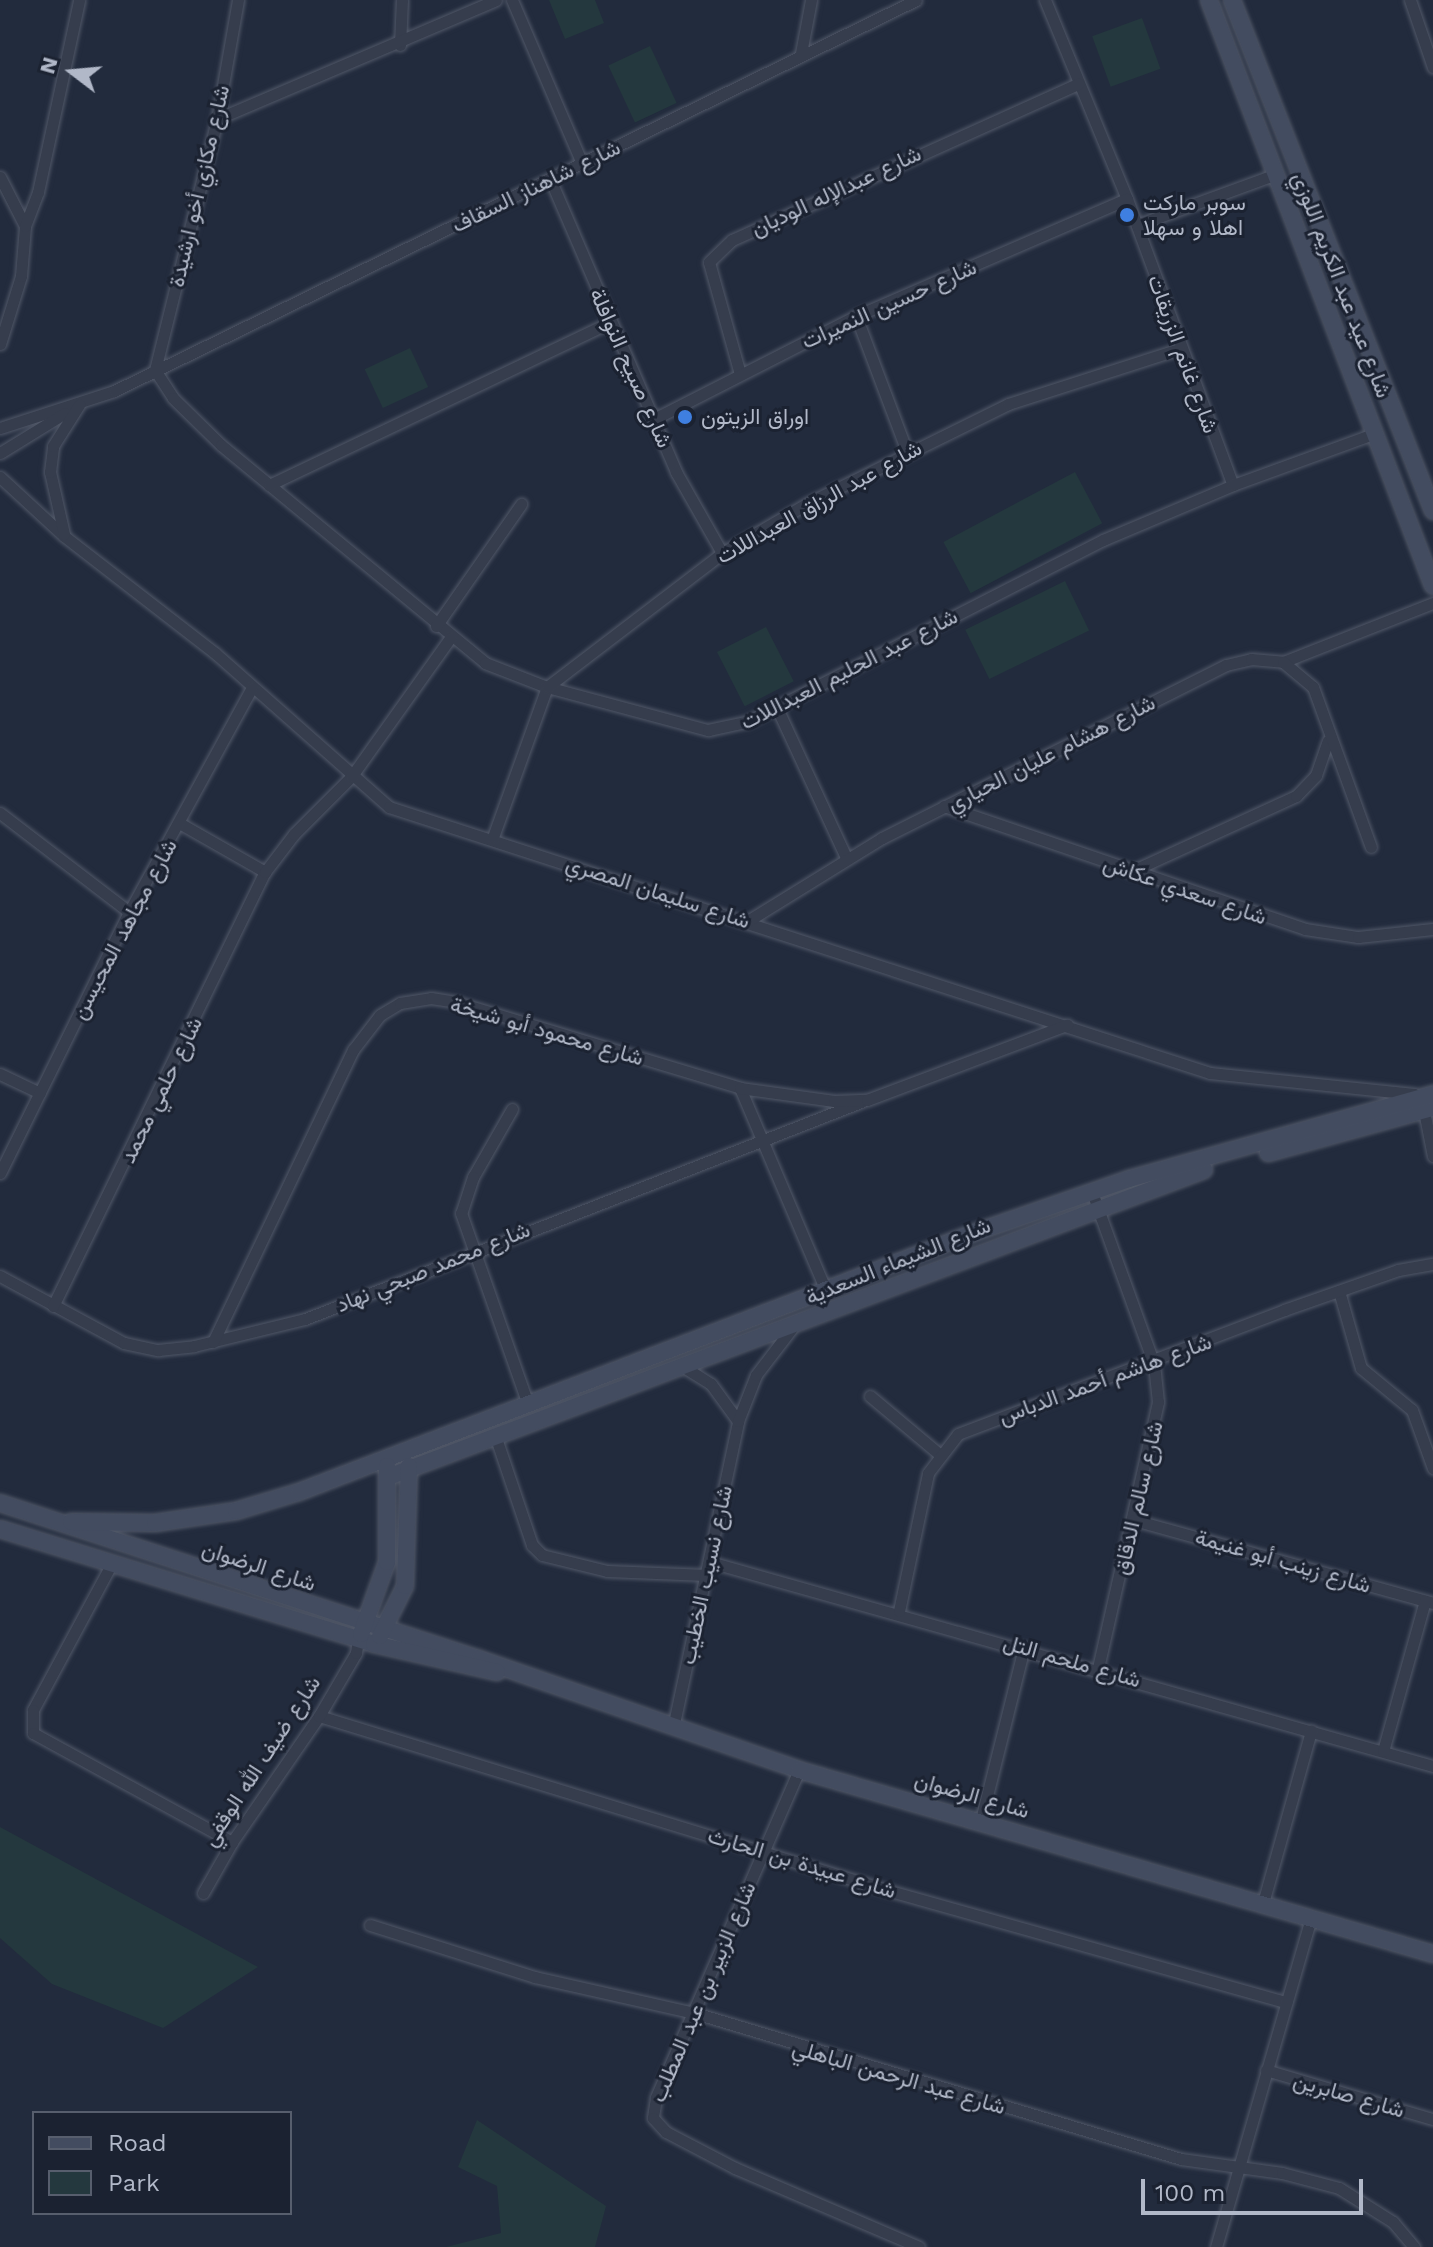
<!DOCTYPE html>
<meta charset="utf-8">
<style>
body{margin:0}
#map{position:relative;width:1433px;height:2247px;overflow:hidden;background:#222b3d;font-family:"Work Sans",Vazirmatn,sans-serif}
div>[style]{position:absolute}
.green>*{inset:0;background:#24383e;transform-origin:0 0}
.roads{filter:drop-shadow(0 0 2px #515868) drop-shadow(0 0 2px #515868)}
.street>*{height:11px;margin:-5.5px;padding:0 5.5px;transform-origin:5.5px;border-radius:5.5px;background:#363d4d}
.secondary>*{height:16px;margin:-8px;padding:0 8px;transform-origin:8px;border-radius:8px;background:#434c60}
.dots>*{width:22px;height:22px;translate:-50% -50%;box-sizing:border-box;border:4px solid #1b2231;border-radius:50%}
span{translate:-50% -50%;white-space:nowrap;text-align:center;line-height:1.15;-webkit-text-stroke:6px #1b2231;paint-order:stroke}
.street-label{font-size:22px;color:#b1b8c8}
.poi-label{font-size:22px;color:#b1b8c8}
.left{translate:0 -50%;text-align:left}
.legend{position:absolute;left:32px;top:2111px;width:260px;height:104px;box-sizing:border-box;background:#1b2231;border:2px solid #575e6d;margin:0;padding:10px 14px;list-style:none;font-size:24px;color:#b1b8c8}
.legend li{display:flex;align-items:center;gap:16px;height:40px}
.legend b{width:40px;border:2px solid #575e6d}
.north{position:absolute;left:32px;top:32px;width:80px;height:80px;-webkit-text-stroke:6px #1b2231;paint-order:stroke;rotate:286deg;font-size:22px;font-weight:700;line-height:32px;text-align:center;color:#b1b8c8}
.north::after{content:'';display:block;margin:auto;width:28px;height:36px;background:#b1b8c8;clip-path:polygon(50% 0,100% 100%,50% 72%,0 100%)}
.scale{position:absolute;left:1141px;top:2179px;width:222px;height:36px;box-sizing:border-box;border:4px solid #b1b8c8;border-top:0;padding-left:10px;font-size:24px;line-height:28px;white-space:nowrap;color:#b1b8c8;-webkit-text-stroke:6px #1b2231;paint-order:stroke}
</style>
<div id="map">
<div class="green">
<div style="clip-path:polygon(549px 0,595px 0,604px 23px,565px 39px)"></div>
<div style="left:1142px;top:18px;width:54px;height:53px;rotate:70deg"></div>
<div style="left:650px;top:46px;width:63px;height:46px;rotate:65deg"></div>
<div style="left:410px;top:348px;width:43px;height:50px;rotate:65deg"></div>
<div style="left:1075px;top:472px;width:58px;height:149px;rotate:62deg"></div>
<div style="left:1065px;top:581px;width:55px;height:111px;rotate:64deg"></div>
<div style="left:766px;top:627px;width:61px;height:55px;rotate:63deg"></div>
<div style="clip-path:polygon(0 1827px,258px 1967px,163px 2028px,52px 1984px,0 1938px)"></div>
<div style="clip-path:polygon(477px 2120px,606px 2206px,595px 2247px,446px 2247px,501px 2233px,497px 2186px,458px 2167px)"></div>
</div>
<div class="roads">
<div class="street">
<div style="left:512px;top:0;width:177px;rotate:66.8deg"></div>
<div style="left:1045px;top:0;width:215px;rotate:67.6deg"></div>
<div style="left:1127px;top:199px;width:305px;rotate:69.7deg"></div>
<div style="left:1410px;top:0;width:71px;rotate:71.1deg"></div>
<div style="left:400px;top:45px;width:45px;rotate:-87.5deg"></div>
<div style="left:801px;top:53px;width:54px;rotate:-79.3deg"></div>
<div style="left:217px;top:119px;width:303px;rotate:-23.1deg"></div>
<div style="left:0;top:177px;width:55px;rotate:63deg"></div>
<div style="left:550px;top:179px;width:319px;rotate:66.7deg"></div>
<div style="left:676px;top:472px;width:93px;rotate:60.4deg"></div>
<div style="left:1137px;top:225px;width:148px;rotate:-20.1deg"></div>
<div style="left:856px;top:316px;width:145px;rotate:69.4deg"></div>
<div style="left:0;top:344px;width:71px;rotate:-72.8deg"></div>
<div style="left:21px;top:276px;width:50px;rotate:-85.4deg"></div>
<div style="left:25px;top:226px;width:36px;rotate:-69deg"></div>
<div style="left:38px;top:192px;width:196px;rotate:-77.9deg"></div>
<div style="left:155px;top:370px;width:33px;rotate:57deg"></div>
<div style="left:173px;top:398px;width:67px;rotate:44.4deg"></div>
<div style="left:221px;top:445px;width:342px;rotate:39.5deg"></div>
<div style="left:485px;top:663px;width:66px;rotate:21.2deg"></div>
<div style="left:547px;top:687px;width:167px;rotate:15deg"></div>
<div style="left:708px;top:730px;width:40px;rotate:-12deg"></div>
<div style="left:747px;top:722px;width:400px;rotate:-27.1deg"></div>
<div style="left:1103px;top:540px;width:141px;rotate:-22.9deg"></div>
<div style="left:1233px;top:485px;width:152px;rotate:-20deg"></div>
<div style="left:155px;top:370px;width:259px;rotate:-76.1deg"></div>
<div style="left:217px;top:119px;width:121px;rotate:-80deg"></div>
<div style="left:740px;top:374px;width:116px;rotate:-105.5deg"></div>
<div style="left:709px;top:262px;width:32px;rotate:-44deg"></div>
<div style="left:732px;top:240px;width:380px;rotate:-24.3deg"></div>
<div style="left:654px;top:419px;width:227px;rotate:-27deg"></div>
<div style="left:856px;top:316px;width:295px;rotate:-23.4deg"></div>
<div style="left:0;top:428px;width:120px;rotate:-18deg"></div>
<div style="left:114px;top:391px;width:892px;rotate:-25.99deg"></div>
<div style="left:0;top:453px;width:76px;rotate:-31.6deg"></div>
<div style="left:0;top:477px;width:87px;rotate:42.7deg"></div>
<div style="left:64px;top:536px;width:191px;rotate:37.8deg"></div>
<div style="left:215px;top:653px;width:232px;rotate:41.5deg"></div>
<div style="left:389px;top:807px;width:863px;rotate:17.95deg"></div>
<div style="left:1210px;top:1073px;width:205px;rotate:5.9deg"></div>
<div style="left:1414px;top:1094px;width:20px;rotate:60deg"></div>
<div style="left:1424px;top:1111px;width:46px;rotate:78.7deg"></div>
<div style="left:269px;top:485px;width:377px;rotate:-25.5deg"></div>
<div style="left:64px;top:534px;width:64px;rotate:-102.7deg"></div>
<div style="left:50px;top:472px;width:26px;rotate:-83deg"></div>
<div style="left:53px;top:446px;width:49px;rotate:-57.6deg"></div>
<div style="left:436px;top:626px;width:149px;rotate:-55.1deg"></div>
<div style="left:1283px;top:662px;width:161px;rotate:-21.5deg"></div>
<div style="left:777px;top:708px;width:164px;rotate:65.2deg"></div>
<div style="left:944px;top:806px;width:381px;rotate:18.8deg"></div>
<div style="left:1305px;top:929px;width:54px;rotate:8.6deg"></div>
<div style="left:1358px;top:937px;width:75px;rotate:-6.1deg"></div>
<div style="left:0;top:813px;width:163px;rotate:37.5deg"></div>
<div style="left:181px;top:824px;width:97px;rotate:29.7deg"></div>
<div style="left:493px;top:837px;width:159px;rotate:-70.2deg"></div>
<div style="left:547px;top:687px;width:220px;rotate:-37.4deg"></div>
<div style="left:722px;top:553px;width:99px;rotate:-30.2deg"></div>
<div style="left:808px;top:503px;width:223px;rotate:-26.3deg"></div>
<div style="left:1008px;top:404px;width:180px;rotate:-17.8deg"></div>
<div style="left:1130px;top:872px;width:183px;rotate:-24.6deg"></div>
<div style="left:1296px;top:796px;width:29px;rotate:-46deg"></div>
<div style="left:1316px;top:775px;width:36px;rotate:-71deg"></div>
<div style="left:746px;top:922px;width:160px;rotate:-31.7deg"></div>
<div style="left:882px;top:838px;width:385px;rotate:-26.7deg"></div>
<div style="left:1226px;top:665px;width:26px;rotate:-13deg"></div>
<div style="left:1251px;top:659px;width:32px;rotate:5deg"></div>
<div style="left:1283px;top:662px;width:39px;rotate:40deg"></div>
<div style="left:1313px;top:687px;width:170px;rotate:70.1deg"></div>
<div style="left:0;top:1074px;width:44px;rotate:25.4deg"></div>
<div style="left:740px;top:1088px;width:220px;rotate:67deg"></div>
<div style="left:512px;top:1109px;width:78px;rotate:119.8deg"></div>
<div style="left:473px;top:1177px;width:38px;rotate:108deg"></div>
<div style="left:461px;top:1213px;width:202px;rotate:70.7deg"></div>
<div style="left:0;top:1173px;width:291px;rotate:-63.7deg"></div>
<div style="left:129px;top:912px;width:256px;rotate:-61.3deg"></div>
<div style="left:1092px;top:1192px;width:183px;rotate:70.2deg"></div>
<div style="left:1154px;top:1364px;width:38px;rotate:84deg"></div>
<div style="left:1158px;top:1402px;width:273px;rotate:102.7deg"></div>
<div style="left:0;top:1276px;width:141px;rotate:28.4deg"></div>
<div style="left:124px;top:1343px;width:35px;rotate:12deg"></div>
<div style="left:158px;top:1350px;width:36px;rotate:-6deg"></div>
<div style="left:194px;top:1346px;width:114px;rotate:-13.7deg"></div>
<div style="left:305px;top:1319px;width:597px;rotate:-21.32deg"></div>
<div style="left:1339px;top:1291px;width:80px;rotate:74.1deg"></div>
<div style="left:1361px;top:1368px;width:66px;rotate:39.5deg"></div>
<div style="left:1412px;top:1410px;width:62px;rotate:70.1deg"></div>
<div style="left:53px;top:1306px;width:483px;rotate:-64deg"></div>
<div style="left:265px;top:872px;width:48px;rotate:-52.7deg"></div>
<div style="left:294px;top:834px;width:81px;rotate:-45deg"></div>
<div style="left:351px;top:777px;width:171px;rotate:-54.5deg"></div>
<div style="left:213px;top:1342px;width:324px;rotate:-64.4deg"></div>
<div style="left:353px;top:1050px;width:44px;rotate:-52.4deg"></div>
<div style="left:380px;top:1015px;width:23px;rotate:-31deg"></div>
<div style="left:400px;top:1003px;width:31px;rotate:-9deg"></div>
<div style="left:431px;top:998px;width:25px;rotate:9deg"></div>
<div style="left:456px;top:1002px;width:297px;rotate:16.8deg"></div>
<div style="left:740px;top:1088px;width:95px;rotate:7.9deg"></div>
<div style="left:834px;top:1101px;width:33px;rotate:-2deg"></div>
<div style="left:867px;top:1100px;width:214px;rotate:-20.6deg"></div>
<div style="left:687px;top:1369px;width:28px;rotate:32deg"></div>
<div style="left:711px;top:1384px;width:46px;rotate:53.9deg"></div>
<div style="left:870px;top:1396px;width:89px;rotate:40deg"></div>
<div style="left:497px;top:1441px;width:110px;rotate:71.4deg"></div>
<div style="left:532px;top:1545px;width:14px;rotate:45deg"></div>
<div style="left:542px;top:1555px;width:67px;rotate:13.8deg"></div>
<div style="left:607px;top:1571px;width:100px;rotate:2.3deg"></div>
<div style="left:1134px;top:1520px;width:310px;rotate:15.5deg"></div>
<div style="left:710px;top:1562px;width:751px;rotate:15.76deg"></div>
<div style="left:112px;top:1563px;width:167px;rotate:118.3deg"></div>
<div style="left:33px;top:1710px;width:23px;rotate:90deg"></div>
<div style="left:33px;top:1733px;width:227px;rotate:28.7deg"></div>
<div style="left:899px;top:1611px;width:141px;rotate:-78.1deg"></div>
<div style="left:928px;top:1473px;width:49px;rotate:-52.4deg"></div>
<div style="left:958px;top:1434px;width:349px;rotate:-20.8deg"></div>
<div style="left:1284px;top:1310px;width:121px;rotate:-19.3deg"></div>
<div style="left:1398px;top:1270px;width:36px;rotate:-10deg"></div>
<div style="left:319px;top:1716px;width:590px;rotate:17.05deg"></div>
<div style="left:883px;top:1889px;width:419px;rotate:15.7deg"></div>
<div style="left:673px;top:1728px;width:314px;rotate:-78deg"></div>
<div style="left:738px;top:1421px;width:49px;rotate:-68.6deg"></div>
<div style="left:756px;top:1375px;width:59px;rotate:-52.5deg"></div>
<div style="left:1383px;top:1751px;width:156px;rotate:-74.4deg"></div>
<div style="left:799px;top:1770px;width:358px;rotate:113.6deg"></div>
<div style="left:656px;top:2098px;width:20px;rotate:99deg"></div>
<div style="left:653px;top:2118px;width:19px;rotate:47deg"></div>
<div style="left:666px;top:2132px;width:78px;rotate:27.6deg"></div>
<div style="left:735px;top:2168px;width:200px;rotate:23.2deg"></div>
<div style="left:981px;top:1820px;width:178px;rotate:-76deg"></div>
<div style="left:203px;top:1893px;width:59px;rotate:-60.4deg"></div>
<div style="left:232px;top:1842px;width:153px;rotate:-55.4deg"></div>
<div style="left:319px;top:1716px;width:73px;rotate:-59.6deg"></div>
<div style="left:356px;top:1653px;width:14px;rotate:-82deg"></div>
<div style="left:1263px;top:1903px;width:179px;rotate:-74.4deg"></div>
<div style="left:370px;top:1925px;width:173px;rotate:17.5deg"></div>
<div style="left:535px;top:1977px;width:164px;rotate:12.7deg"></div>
<div style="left:695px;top:2013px;width:507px;rotate:16.72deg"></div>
<div style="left:1181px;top:2159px;width:102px;rotate:7.9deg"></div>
<div style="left:1282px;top:2173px;width:59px;rotate:14.7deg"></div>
<div style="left:1339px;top:2188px;width:64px;rotate:32.2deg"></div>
<div style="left:1393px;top:2222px;width:33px;rotate:50deg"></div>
<div style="left:1266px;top:2070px;width:174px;rotate:16.4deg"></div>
<div style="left:1216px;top:2247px;width:343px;rotate:-73.9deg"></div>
</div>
<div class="secondary">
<div style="left:1209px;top:0;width:627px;rotate:69.08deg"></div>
<div style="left:1232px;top:0;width:549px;rotate:68.53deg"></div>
<div style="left:1268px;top:1153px;width:171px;rotate:-15.3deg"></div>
<div style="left:388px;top:1477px;width:872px;rotate:-20.62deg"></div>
<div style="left:0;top:1503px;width:504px;rotate:18.04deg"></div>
<div style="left:479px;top:1659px;width:339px;rotate:19.1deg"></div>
<div style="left:799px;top:1770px;width:660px;rotate:16.18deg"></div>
<div style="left:71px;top:1522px;width:84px;rotate:0.7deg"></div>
<div style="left:155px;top:1523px;width:82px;rotate:-8.4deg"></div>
<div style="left:236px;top:1511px;width:66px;rotate:-16.8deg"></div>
<div style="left:299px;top:1492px;width:720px;rotate:-21deg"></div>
<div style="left:971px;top:1234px;width:167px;rotate:-19.2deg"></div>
<div style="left:1129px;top:1179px;width:316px;rotate:-15.6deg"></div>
<div style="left:0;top:1529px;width:391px;rotate:17.1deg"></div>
<div style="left:374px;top:1644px;width:126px;rotate:12.8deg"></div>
<div style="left:361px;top:1634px;width:77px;rotate:-70.1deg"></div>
<div style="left:387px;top:1562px;width:96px;rotate:-90deg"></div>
<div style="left:380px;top:1636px;width:56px;rotate:-63.4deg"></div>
<div style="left:405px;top:1586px;width:120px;rotate:-88.1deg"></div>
</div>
</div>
<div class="dots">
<div style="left:1127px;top:215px;background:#3f7fe0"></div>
<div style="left:685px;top:417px;background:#3f7fe0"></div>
</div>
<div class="street-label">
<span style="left:199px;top:186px;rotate:-77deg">شارع مكازي أخو ارشيدة</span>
<span style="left:536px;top:186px;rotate:-26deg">شارع شاهناز السقاف</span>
<span style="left:836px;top:191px;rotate:-25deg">شارع عبدالإله الوديان</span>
<span style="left:1342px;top:285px;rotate:69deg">شارع عيد عبد الكريم اللوزي</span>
<span style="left:889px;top:304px;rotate:-24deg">شارع حسين النميرات</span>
<span style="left:1183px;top:354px;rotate:70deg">شارع غانم الزريقات</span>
<span style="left:631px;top:368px;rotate:66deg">شارع صبيح النوافلة</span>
<span style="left:819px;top:502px;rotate:-29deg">شارع عبد الرزاق العبداللات</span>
<span style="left:849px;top:669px;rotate:-27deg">شارع عبد الحليم العبداللات</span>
<span style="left:1051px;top:753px;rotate:-27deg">شارع هشام عليان الحياري</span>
<span style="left:1185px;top:890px;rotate:19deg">شارع سعدي عكاش</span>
<span style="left:658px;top:892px;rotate:18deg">شارع سليمان المصري</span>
<span style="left:124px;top:929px;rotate:-62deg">شارع مجاهد المحيسن</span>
<span style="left:547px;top:1031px;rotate:16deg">شارع محمود أبو شيخة</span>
<span style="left:161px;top:1090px;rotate:-64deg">شارع حلمي محمد</span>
<span style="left:898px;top:1261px;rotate:-22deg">شارع الشيماء السعدية</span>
<span style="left:433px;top:1267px;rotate:-22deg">شارع محمد صبحي نهاد</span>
<span style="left:1105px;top:1379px;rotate:-20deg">شارع هاشم أحمد الدباس</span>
<span style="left:1138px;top:1498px;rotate:-77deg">شارع سالم الدقاق</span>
<span style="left:1283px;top:1561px;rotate:16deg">شارع زينب أبو غنيمة</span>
<span style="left:259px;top:1566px;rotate:18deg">شارع الرضوان</span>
<span style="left:706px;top:1575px;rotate:-78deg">شارع نسيب الخطيب</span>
<span style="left:1072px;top:1661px;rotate:16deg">شارع ملحم التل</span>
<span style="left:261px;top:1761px;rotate:-57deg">شارع ضيف الله الوقفي</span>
<span style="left:972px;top:1795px;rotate:16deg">شارع الرضوان</span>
<span style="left:802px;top:1863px;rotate:17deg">شارع عبيدة بن الحارث</span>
<span style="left:703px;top:1992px;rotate:-67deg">شارع الزبير بن عبد المطلب</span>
<span style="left:899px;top:2077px;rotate:16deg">شارع عبد الرحمن الباهلي</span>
<span style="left:1349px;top:2095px;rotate:16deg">شارع صابرين</span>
</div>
<div class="poi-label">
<span class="left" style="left:1143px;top:215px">سوبر ماركت<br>اهلا و سهلا</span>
<span class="left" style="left:701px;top:417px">اوراق الزيتون</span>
</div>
<ul class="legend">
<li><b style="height:10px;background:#434c60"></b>Road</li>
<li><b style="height:22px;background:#24383e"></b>Park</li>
</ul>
<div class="north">N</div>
<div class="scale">100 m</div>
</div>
